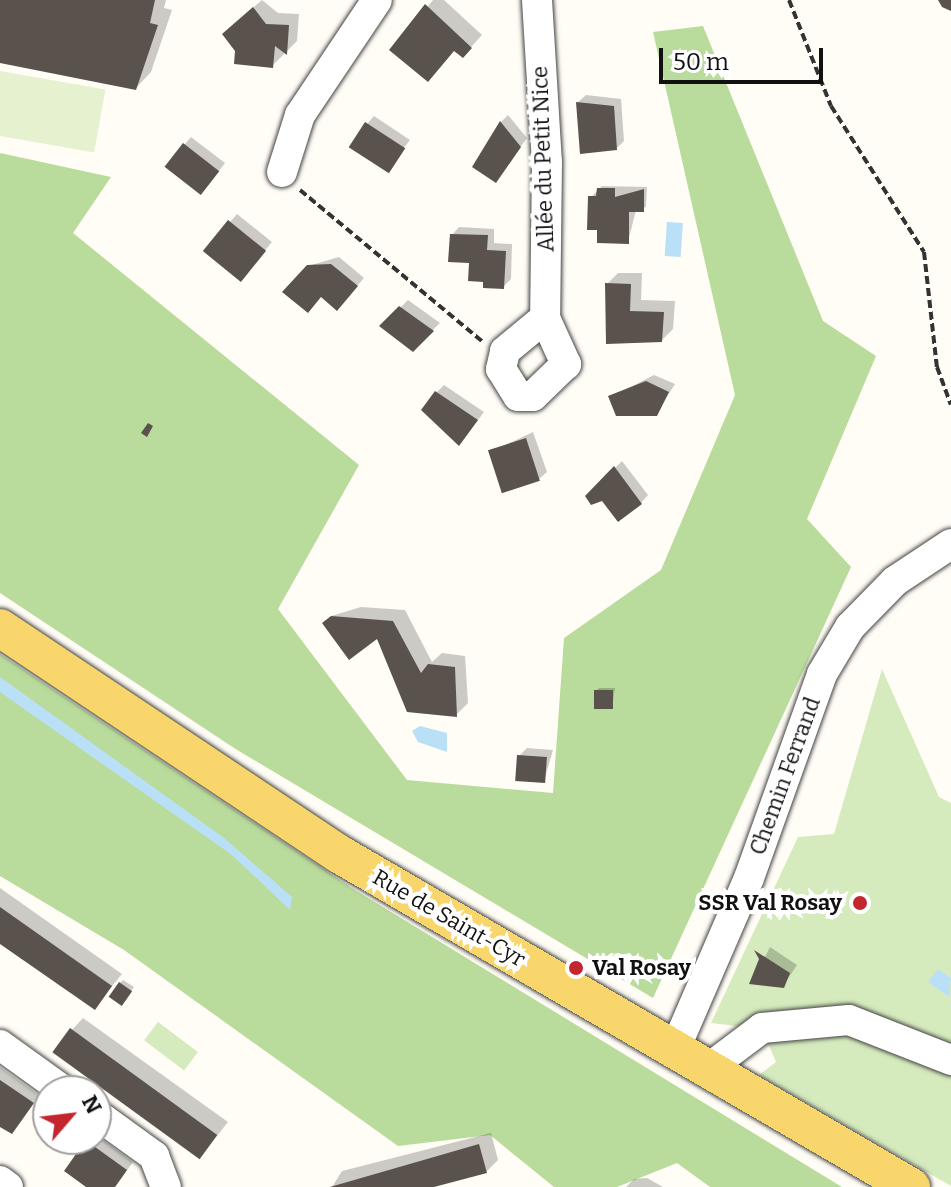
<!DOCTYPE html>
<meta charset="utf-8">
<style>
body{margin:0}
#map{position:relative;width:951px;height:1187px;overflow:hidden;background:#fffdf5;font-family:Bitter,serif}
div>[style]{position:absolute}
.green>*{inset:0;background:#d5ebbd;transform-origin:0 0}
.forest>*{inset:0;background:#b9dc9c}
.pitch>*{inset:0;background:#e6f2cf;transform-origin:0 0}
.water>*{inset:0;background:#b9e0f7;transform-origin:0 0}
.shadow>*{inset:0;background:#0003}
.building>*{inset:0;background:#5a524d;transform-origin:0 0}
.path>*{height:4px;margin-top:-2px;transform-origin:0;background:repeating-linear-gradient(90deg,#333 0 8px,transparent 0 12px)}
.roads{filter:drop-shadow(0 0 2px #444) drop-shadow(0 0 2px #444)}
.minor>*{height:30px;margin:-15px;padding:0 15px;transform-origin:15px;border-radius:15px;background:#fff}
.major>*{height:38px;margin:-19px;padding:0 19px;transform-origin:19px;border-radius:19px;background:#f9d66b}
.dots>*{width:22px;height:22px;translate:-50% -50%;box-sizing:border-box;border:4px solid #fff;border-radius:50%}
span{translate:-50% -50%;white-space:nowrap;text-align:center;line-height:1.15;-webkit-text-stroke:8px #fff;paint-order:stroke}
.street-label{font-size:22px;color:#111}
.poi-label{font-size:22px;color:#111;font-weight:700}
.right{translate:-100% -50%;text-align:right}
.left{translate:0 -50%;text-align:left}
.north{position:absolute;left:32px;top:1075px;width:80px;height:80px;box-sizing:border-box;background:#fff;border:2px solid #a0a0a0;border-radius:50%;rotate:62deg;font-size:22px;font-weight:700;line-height:32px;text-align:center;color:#111}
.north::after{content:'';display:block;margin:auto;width:28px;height:36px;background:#c4262e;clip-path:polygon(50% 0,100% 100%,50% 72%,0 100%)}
.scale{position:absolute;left:659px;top:48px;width:164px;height:36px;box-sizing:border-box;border:4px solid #111;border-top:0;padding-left:10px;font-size:24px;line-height:28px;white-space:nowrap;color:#111;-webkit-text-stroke:6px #fff;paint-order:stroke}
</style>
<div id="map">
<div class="green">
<div style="clip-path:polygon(882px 669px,939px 797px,951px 803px,951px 1186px,759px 1075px,776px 1062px,762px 1029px,711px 1023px,798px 837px,834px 834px)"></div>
<div style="left:158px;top:1022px;width:50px;height:23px;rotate:37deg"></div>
</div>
<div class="forest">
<div style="clip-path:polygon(703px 26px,823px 321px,876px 356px,807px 519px,851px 567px,653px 998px,234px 748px,0 593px,0 153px,111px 177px,73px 233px,359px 465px,278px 609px,407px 780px,553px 793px,564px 638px,661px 570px,735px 395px,653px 32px)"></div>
<div style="clip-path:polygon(0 654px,355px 890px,842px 1187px,710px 1187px,677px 1163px,617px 1187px,554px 1187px,490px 1135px,398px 1146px,124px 950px,0 876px)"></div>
</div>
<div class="pitch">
<div style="left:0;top:71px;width:107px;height:64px;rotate:10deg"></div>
</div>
<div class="water">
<div style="left:667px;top:222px;width:16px;height:34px;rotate:4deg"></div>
<div style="clip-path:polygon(0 677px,224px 838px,292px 897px,290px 910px,232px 855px,0 692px)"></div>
<div style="clip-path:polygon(420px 726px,447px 733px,447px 752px,418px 742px,412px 731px)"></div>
<div style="clip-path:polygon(938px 969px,951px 978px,949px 997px,928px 982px)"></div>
</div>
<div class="shadow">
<div style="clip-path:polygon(0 0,166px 0,164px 8px,172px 10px,151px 72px,136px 88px,0 61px)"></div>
<div style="clip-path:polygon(262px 0,278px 13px,299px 14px,297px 41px,272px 66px,237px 52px,236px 23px)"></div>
<div style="clip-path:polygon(433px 0,444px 0,482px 35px,463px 56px,455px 49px,392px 50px)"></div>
<div style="clip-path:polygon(586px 95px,621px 99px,624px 141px,617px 148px,578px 102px)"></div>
<div style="clip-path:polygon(508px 115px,527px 138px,496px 180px,501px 122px)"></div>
<div style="clip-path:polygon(374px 116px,410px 140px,393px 162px,367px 124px)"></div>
<div style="clip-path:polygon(191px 137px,225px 163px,208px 185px,184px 145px)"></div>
<div style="clip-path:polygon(602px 186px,647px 187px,646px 207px,636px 210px,628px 242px,599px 241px,591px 197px)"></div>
<div style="clip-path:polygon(237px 214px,272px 242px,247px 272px,205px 251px)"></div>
<div style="clip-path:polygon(459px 227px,494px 229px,494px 243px,512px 244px,511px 279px,504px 286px,471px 279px,471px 261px,452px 235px)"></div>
<div style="clip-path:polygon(339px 257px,364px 278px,344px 301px,322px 295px,308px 266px)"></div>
<div style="clip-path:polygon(618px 273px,642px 273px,641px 300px,675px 301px,673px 329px,662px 340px,608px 342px,607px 284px)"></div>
<div style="clip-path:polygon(408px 300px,440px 323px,413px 349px,382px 326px)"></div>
<div style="clip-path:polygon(654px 375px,675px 384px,656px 414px,611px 397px)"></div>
<div style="clip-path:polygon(444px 385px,484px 412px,466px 436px,436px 393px)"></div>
<div style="clip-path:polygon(533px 432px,547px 472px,539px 479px,490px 452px)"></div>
<div style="clip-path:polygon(622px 461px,648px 495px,641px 503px,588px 496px)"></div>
<div style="clip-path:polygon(361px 607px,405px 610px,432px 662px,442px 653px,465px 656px,468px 703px,456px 715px,378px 636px,331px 616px)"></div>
<div style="clip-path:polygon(615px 688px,612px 707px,596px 691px,599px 688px)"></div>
<div style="clip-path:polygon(527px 748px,553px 750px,544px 781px,519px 756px)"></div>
<div style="clip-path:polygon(0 888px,122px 974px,94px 1008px,0 941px)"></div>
<div style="clip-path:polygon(770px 947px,797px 965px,783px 986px,752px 983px)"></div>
<div style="clip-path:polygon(123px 980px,134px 987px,125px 1000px,120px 983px)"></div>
<div style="clip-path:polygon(83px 1018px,228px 1122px,201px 1156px,72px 1030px)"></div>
<div style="clip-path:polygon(0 1067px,39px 1095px,19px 1124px,0 1124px)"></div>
<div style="clip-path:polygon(491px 1133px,498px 1160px,486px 1172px,426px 1187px,332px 1187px,342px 1171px)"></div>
<div style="clip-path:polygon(96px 1135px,133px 1162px,115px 1187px,90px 1187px,71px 1139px)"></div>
<div style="clip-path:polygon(647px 1178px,663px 1187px,626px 1187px,634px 1179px)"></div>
</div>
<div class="building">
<div style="clip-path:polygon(0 0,155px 0,150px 23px,158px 25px,136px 90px,0 63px)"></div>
<div style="clip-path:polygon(938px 0,951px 0,951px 11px,942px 7px)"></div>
<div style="clip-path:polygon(425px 4px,472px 48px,463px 58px,454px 51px,428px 82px,389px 50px)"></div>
<div style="clip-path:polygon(253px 7px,266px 24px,289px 25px,287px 55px,275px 46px,273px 68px,234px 64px,235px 51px,222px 34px)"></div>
<div style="clip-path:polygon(576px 102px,614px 106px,617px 150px,580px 154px)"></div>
<div style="clip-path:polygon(500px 121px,521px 147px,496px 183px,472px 167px)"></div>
<div style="left:365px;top:122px;width:48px;height:30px;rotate:33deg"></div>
<div style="left:183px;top:143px;width:46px;height:30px;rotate:38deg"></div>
<div style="clip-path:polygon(597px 188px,615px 188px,615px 197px,644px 189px,644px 212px,629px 212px,629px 244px,597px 243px,597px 230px,587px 230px,588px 196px,596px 196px)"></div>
<div style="left:228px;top:220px;width:49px;height:40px;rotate:39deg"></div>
<div style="clip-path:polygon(450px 234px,488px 235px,487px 250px,506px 251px,504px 289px,483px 288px,483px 282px,468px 281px,469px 263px,448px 262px)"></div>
<div style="clip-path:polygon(331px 264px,358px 286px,337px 311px,321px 297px,308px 313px,282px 292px,307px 265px)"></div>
<div style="clip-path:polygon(605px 283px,631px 284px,630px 311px,664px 312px,662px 342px,606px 344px)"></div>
<div style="clip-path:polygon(399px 306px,434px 331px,413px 352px,379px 326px)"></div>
<div style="clip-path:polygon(646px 381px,669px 392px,657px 416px,616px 416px,608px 396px)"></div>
<div style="clip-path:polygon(435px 391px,478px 420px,459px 446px,421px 410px)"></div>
<div style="clip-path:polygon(148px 423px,153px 426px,147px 437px,141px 433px)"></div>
<div style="left:526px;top:438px;width:45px;height:40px;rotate:72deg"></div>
<div style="clip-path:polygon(614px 466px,642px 504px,618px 522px,602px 501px,591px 505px,585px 496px)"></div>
<div style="clip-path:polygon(331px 616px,393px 621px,421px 673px,428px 664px,455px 667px,457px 717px,407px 712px,377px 639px,349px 660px,322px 623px)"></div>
<div style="left:594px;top:690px;width:19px;height:19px"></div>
<div style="left:517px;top:755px;width:30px;height:26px;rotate:4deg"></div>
<div style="clip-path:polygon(0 907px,112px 986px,95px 1010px,0 944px)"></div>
<div style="clip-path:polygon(754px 950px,790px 973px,784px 988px,749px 984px,759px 959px)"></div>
<div style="left:119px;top:982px;width:16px;height:18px;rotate:35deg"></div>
<div style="left:70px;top:1028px;width:182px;height:30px;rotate:36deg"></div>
<div style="clip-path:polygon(0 1080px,34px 1103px,12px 1134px,0 1127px)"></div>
<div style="clip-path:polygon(69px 1139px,84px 1139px,127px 1170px,115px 1187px,86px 1187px,64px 1171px,76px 1154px,64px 1146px)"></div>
<div style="clip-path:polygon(479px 1144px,487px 1173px,434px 1187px,330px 1187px)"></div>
</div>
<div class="path">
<div style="left:789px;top:0;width:114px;rotate:68.4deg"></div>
<div style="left:831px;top:106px;width:173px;rotate:57.5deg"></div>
<div style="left:924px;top:252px;width:116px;rotate:83.6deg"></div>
<div style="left:937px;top:367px;width:40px;rotate:69.8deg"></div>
<div style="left:300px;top:190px;width:239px;rotate:39.7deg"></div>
</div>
<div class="roads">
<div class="minor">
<div style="left:537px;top:0;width:162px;rotate:86.5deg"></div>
<div style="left:547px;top:162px;width:156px;rotate:90.7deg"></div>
<div style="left:545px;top:318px;width:51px;rotate:65.5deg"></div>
<div style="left:566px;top:364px;width:46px;rotate:135.9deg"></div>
<div style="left:533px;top:396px;width:15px;rotate:180deg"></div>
<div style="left:518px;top:396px;width:32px;rotate:-122deg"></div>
<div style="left:501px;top:369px;width:18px;rotate:-77deg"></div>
<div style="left:505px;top:351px;width:52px;rotate:-39.5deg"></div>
<div style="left:282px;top:172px;width:60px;rotate:-72.5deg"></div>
<div style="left:300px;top:115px;width:138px;rotate:-56.2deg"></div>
<div style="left:0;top:1045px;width:79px;rotate:35.7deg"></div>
<div style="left:675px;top:1049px;width:186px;rotate:-66.6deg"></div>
<div style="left:749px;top:878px;width:217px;rotate:-70.3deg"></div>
<div style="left:822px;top:674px;width:55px;rotate:-59.2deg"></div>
<div style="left:850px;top:627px;width:64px;rotate:-45.6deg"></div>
<div style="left:895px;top:581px;width:67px;rotate:-33.5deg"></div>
<div style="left:709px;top:1068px;width:66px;rotate:-37deg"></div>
<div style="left:762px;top:1028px;width:87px;rotate:-5.3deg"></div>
<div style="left:849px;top:1020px;width:110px;rotate:21.4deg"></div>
<div style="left:96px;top:1114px;width:72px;rotate:35.9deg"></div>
<div style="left:154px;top:1156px;width:33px;rotate:69deg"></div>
<div style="left:0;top:1181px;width:10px;rotate:37deg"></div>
</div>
<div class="major">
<div style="left:0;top:628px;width:407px;rotate:33.7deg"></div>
<div style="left:339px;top:854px;width:662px;rotate:30.21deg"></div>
</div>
</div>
<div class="dots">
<div style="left:860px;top:903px;background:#c4262e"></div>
<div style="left:576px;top:968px;background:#c4262e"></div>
</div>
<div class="street-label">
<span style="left:543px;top:159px;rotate:-92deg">Allée du Petit Nice</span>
<span style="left:785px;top:776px;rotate:-70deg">Chemin Ferrand</span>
<span style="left:449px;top:918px;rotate:30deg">Rue de Saint-Cyr</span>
</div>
<div class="poi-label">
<span class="right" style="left:842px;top:903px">SSR Val Rosay</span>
<span class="left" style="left:592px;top:968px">Val Rosay</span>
</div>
<div class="north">N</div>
<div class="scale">50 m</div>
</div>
